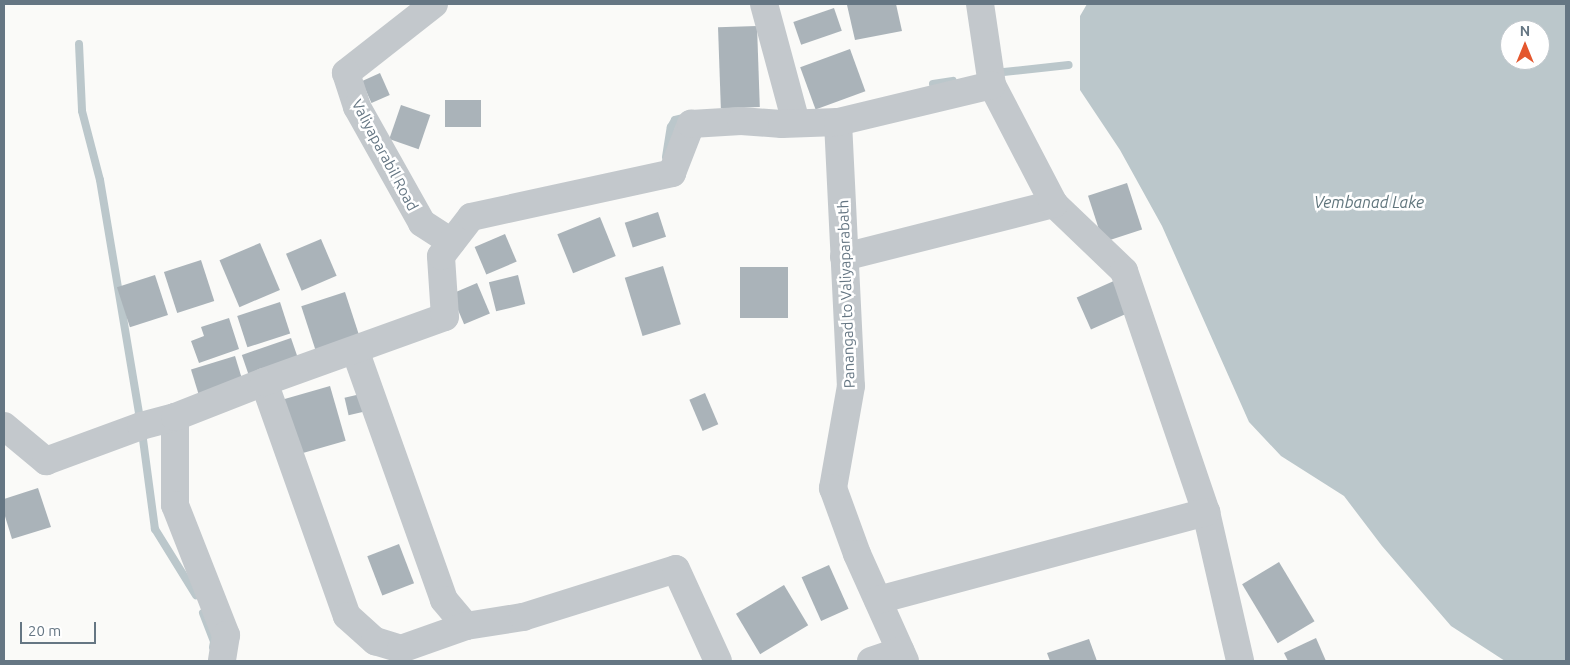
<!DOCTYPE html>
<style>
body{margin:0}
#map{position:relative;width:1570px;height:665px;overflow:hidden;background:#fafaf8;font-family:Ubuntu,sans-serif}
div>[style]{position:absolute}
.water>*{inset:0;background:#bbc7cb}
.stream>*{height:8px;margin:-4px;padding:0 4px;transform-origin:4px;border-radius:4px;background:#bbc7cb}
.building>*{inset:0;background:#aab3b9;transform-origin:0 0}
.street>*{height:28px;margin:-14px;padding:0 14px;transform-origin:14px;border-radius:14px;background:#c3c8cc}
span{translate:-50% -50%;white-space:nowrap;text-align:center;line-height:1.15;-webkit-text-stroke:5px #fff;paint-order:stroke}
.street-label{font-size:15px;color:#657683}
.water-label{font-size:16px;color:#60757c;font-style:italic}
.frame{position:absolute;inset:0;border:5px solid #657683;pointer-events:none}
.north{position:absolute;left:1500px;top:20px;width:50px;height:50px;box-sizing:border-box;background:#fff;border:1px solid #c1c8cd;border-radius:50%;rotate:0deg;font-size:14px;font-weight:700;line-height:20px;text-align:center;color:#657683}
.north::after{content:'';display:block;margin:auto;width:18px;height:22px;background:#e4572e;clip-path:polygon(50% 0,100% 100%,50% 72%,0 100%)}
.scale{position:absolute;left:20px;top:622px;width:76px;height:22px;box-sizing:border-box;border:2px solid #657683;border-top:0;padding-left:6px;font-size:15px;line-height:18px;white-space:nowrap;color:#657683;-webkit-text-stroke:4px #fff;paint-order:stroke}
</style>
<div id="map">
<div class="water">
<div style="clip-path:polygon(evenodd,1087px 4px,1566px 4px,1566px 661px,1505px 661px,1451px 626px,1382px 546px,1344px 496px,1281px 456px,1249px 422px,1162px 226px,1120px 150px,1080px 90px,1080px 16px,1087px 4px,1510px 30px,1540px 30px,1540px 60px,1510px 60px,1510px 30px)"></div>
</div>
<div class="stream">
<div style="left:79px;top:44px;width:67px;rotate:87.4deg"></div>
<div style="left:82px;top:111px;width:71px;rotate:75.4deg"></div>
<div style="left:100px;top:180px;width:243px;rotate:80.5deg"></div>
<div style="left:994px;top:73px;width:75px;rotate:-6.1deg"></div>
<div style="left:933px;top:84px;width:20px;rotate:-9deg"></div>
<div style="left:666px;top:157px;width:30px;rotate:-81deg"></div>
<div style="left:671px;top:127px;width:8px;rotate:-60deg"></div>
<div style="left:675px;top:120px;width:12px;rotate:-14deg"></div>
<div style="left:142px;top:432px;width:98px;rotate:82.4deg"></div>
<div style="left:155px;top:529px;width:78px;rotate:58.2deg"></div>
<div style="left:203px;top:613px;width:31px;rotate:69deg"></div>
<div style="left:214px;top:642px;width:5px;rotate:101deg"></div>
</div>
<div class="building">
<div style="clip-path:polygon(853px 4px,896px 4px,902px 31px,855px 40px,847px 5px)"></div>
<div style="left:834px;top:8px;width:24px;height:43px;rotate:71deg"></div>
<div style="left:757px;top:26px;width:81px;height:39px;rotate:88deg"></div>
<div style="left:850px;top:49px;width:45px;height:53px;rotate:70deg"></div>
<div style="left:380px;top:73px;width:24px;height:20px;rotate:66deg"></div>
<div style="left:481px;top:100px;width:27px;height:36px;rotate:90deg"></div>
<div style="left:401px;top:105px;width:31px;height:36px;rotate:19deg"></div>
<div style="left:1127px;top:183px;width:49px;height:41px;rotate:72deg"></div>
<div style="left:658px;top:212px;width:26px;height:35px;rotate:72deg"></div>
<div style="left:600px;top:217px;width:42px;height:46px;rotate:68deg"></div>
<div style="left:505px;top:234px;width:30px;height:33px;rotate:67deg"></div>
<div style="left:321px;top:239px;width:40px;height:38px;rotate:67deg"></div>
<div style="left:260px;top:243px;width:51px;height:44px;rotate:67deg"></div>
<div style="left:201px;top:260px;width:43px;height:39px;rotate:72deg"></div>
<div style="left:663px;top:266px;width:61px;height:40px;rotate:73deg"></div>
<div style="left:740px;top:267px;width:48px;height:51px"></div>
<div style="left:155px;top:275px;width:42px;height:40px;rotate:72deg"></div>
<div style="left:518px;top:275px;width:30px;height:30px;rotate:76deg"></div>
<div style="left:1116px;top:280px;width:35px;height:43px;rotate:66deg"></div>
<div style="left:477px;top:283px;width:33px;height:28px;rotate:67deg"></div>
<div style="left:345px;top:292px;width:49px;height:46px;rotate:72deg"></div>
<div style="left:280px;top:302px;width:33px;height:45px;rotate:72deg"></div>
<div style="clip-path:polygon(229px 318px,239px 349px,199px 363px,191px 341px,204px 336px,201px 327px)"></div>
<div style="left:291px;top:338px;width:28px;height:52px;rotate:71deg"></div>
<div style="left:235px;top:356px;width:27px;height:46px;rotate:73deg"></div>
<div style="left:330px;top:386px;width:57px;height:49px;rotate:74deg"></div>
<div style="left:365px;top:393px;width:18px;height:21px;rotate:77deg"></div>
<div style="left:705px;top:393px;width:34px;height:17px;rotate:67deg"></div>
<div style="clip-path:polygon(38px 488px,51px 527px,12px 539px,4px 513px,4px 499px)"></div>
<div style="left:399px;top:544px;width:42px;height:34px;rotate:69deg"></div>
<div style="left:1279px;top:562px;width:69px;height:43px;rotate:59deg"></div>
<div style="left:829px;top:565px;width:48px;height:30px;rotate:66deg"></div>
<div style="left:784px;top:585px;width:47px;height:56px;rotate:59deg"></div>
<div style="clip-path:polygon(1316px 638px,1326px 661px,1288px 661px,1284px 653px)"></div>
<div style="clip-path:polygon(1089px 639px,1097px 661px,1050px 661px,1047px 653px)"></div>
</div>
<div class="street">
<div style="left:434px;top:4px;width:112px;rotate:141.9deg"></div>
<div style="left:346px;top:73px;width:36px;rotate:72deg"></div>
<div style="left:357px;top:107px;width:133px;rotate:60.7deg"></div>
<div style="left:422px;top:223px;width:35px;rotate:33deg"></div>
<div style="left:764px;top:4px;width:123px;rotate:74.9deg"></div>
<div style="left:838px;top:122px;width:264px;rotate:87.2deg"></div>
<div style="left:851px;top:386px;width:104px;rotate:100deg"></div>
<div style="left:833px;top:488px;width:70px;rotate:70deg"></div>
<div style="left:857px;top:554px;width:117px;rotate:65.8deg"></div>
<div style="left:1054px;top:204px;width:97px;rotate:43.7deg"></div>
<div style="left:1124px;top:271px;width:255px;rotate:71.2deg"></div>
<div style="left:1206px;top:512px;width:153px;rotate:77.1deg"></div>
<div style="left:844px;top:257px;width:217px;rotate:-14.2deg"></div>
<div style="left:1054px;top:204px;width:134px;rotate:-117.5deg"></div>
<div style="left:992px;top:85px;width:82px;rotate:-98.4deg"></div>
<div style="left:355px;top:350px;width:265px;rotate:70.4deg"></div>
<div style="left:444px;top:600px;width:34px;rotate:50deg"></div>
<div style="left:466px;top:626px;width:58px;rotate:-9deg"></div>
<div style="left:523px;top:617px;width:160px;rotate:-17.4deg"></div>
<div style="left:676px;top:569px;width:101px;rotate:65.5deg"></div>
<div style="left:264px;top:382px;width:248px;rotate:70.5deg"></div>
<div style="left:347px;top:616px;width:38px;rotate:42deg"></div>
<div style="left:375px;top:641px;width:27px;rotate:17deg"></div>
<div style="left:401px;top:649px;width:69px;rotate:-19.5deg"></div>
<div style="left:175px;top:417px;width:88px;rotate:90deg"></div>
<div style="left:175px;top:505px;width:140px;rotate:68.6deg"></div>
<div style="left:226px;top:635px;width:26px;rotate:99deg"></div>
<div style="left:4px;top:426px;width:55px;rotate:39.8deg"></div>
<div style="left:46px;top:461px;width:101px;rotate:-20.2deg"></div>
<div style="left:141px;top:426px;width:35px;rotate:-15deg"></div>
<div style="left:175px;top:417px;width:96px;rotate:-21.5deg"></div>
<div style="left:264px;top:382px;width:192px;rotate:-19.8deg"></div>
<div style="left:445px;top:317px;width:61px;rotate:-93.8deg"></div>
<div style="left:441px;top:256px;width:49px;rotate:-52.4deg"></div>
<div style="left:471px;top:217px;width:206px;rotate:-12.3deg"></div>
<div style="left:672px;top:173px;width:53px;rotate:-68.8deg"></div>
<div style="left:691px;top:124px;width:50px;rotate:-3.4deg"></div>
<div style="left:741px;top:121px;width:41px;rotate:4.2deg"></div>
<div style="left:782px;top:124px;width:56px;rotate:-2deg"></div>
<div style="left:838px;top:122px;width:158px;rotate:-13.5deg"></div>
<div style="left:878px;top:600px;width:340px;rotate:-15deg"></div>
<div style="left:871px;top:661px;width:31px;rotate:-19deg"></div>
</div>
<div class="street-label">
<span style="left:385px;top:155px;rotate:62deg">Valiyaparabil Road</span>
<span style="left:846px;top:294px;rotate:-92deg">Panangad to Valiyaparabath</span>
</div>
<div class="water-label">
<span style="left:1369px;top:202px">Vembanad Lake</span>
</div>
<div class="frame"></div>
<div class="north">N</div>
<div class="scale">20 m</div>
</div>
